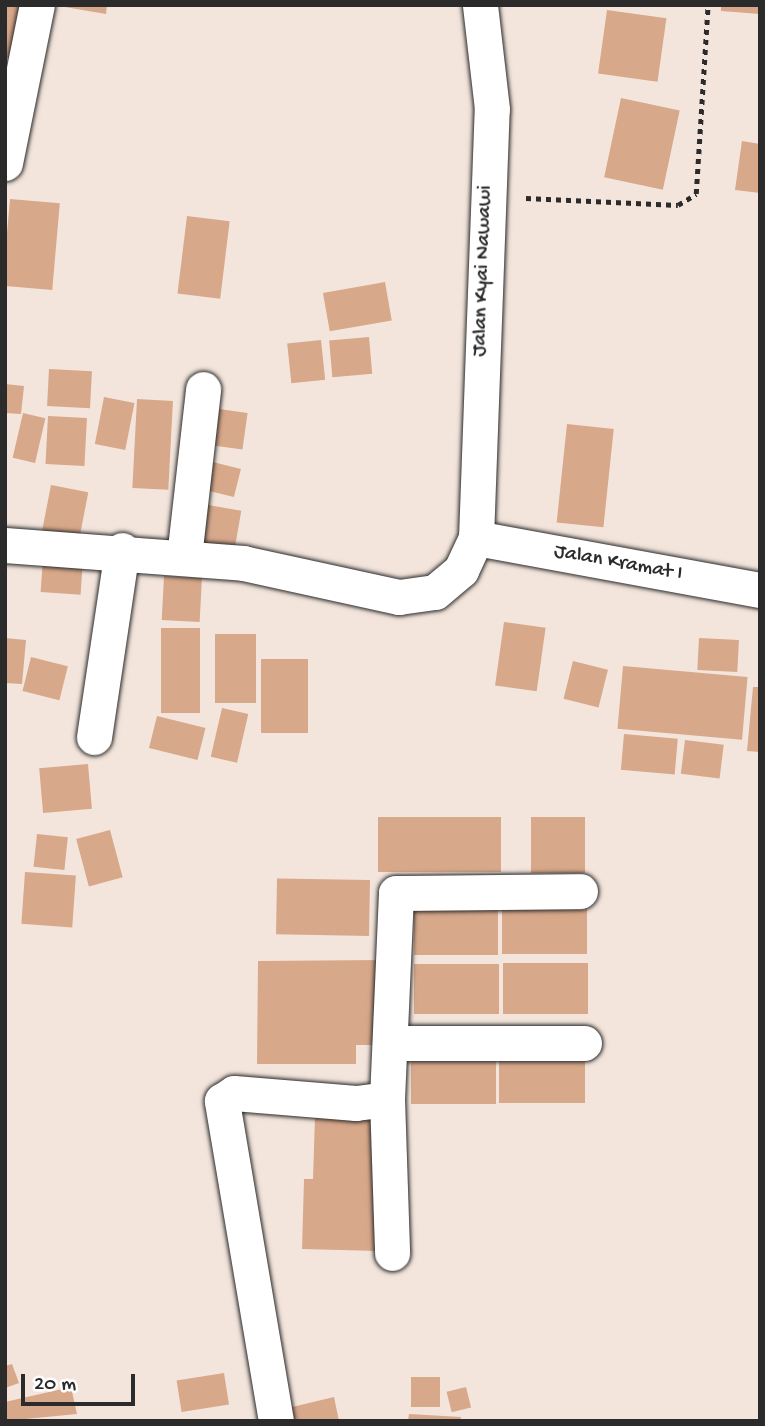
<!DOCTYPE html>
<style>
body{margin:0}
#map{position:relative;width:765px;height:1426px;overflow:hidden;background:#f3e5dc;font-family:"Gochi Hand",sans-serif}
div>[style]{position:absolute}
.building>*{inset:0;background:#d8a88a;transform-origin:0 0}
.path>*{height:4.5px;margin-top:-2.25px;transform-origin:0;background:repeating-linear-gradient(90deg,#2b2b2b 0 5px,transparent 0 10px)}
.roads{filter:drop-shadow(0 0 2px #2b2b2b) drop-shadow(0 0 2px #2b2b2b)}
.minor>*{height:35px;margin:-17.5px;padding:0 17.5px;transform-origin:17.5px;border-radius:17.5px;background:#fff}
span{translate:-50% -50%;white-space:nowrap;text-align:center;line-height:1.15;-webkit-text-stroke:5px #fff;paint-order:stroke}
.street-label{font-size:21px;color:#2b2b2b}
.frame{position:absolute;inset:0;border:7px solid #2b2b2b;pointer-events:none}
.scale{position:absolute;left:21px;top:1374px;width:114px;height:32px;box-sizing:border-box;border:4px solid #2b2b2b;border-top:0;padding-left:9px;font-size:21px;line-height:24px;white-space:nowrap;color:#2b2b2b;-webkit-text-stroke:5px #fff;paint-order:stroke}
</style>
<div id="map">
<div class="building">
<div style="clip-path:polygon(5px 5px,25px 5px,14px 59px,5px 57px)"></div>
<div style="clip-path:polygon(53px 5px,107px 5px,106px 14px)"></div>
<div style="clip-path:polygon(721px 5px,760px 5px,760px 14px,721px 11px)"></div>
<div style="left:607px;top:10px;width:60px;height:64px;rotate:8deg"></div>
<div style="left:621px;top:98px;width:60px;height:81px;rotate:12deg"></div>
<div style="clip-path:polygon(742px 141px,760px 144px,760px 193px,735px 190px)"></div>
<div style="left:10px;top:199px;width:50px;height:87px;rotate:5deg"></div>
<div style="left:187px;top:216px;width:43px;height:78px;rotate:7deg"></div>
<div style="left:385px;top:282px;width:39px;height:63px;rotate:80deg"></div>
<div style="left:369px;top:337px;width:37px;height:40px;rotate:85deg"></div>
<div style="left:321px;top:340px;width:40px;height:34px;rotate:84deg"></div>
<div style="left:49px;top:369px;width:43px;height:37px;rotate:3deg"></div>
<div style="clip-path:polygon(5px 384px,24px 386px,21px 414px,5px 413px)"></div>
<div style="left:104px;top:397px;width:31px;height:48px;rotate:11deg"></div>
<div style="left:137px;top:399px;width:36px;height:89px;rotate:3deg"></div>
<div style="left:205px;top:407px;width:43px;height:37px;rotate:8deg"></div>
<div style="left:23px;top:413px;width:23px;height:46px;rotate:13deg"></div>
<div style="left:48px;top:416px;width:39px;height:48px;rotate:3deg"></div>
<div style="left:567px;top:424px;width:47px;height:99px;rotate:6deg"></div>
<div style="left:205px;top:460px;width:37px;height:29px;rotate:14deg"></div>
<div style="left:51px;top:485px;width:38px;height:52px;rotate:11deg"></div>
<div style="left:197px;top:503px;width:45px;height:43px;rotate:10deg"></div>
<div style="left:43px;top:558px;width:40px;height:34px;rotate:4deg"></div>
<div style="left:164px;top:576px;width:38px;height:44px;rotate:3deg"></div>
<div style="left:504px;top:622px;width:42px;height:64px;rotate:8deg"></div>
<div style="left:161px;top:628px;width:39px;height:85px"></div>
<div style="left:215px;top:634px;width:41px;height:69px"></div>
<div style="clip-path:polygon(5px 638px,26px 640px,22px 684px,5px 683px)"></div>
<div style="left:699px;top:638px;width:40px;height:32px;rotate:3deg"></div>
<div style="left:31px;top:657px;width:38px;height:35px;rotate:14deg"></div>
<div style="left:261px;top:659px;width:47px;height:74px"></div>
<div style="left:573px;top:661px;width:36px;height:39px;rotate:14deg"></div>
<div style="left:623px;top:666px;width:125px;height:63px;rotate:5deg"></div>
<div style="clip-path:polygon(753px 687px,760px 687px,760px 752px,747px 751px)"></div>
<div style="left:222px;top:708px;width:27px;height:50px;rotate:13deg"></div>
<div style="left:157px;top:716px;width:50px;height:33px;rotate:14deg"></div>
<div style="left:624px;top:734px;width:54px;height:36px;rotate:5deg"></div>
<div style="left:685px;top:740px;width:39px;height:34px;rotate:7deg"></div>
<div style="left:88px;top:764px;width:45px;height:49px;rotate:85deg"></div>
<div style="left:378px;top:817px;width:123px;height:55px"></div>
<div style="left:531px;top:817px;width:54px;height:56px"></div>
<div style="left:110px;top:830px;width:49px;height:35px;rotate:75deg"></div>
<div style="left:37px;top:834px;width:31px;height:33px;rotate:6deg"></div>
<div style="left:25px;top:872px;width:51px;height:52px;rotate:4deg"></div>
<div style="left:370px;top:880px;width:56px;height:93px;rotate:91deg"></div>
<div style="left:502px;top:903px;width:85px;height:51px"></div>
<div style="left:414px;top:904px;width:84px;height:51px"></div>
<div style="clip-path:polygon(382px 960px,382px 1016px,373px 1016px,373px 1045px,356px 1045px,356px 1064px,257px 1064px,258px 961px)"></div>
<div style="left:503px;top:963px;width:85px;height:51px"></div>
<div style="left:499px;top:964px;width:50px;height:85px;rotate:90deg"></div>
<div style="left:585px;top:1052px;width:51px;height:86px;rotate:90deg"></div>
<div style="left:496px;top:1053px;width:51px;height:85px;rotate:90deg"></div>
<div style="clip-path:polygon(315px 1116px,382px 1118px,378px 1251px,302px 1249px,304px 1179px,313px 1179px)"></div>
<div style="clip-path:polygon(12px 1364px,19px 1383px,5px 1388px,5px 1366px)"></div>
<div style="left:224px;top:1373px;width:32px;height:48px;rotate:81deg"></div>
<div style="left:440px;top:1377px;width:30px;height:29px;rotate:90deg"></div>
<div style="clip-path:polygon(71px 1387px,77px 1414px,5px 1421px,5px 1402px)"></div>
<div style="left:466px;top:1387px;width:21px;height:20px;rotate:76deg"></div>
<div style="clip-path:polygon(334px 1397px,339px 1421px,291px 1421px,288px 1408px)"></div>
<div style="clip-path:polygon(409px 1414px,461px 1417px,460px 1421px,408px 1421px)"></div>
</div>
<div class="path">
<div style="left:526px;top:198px;width:152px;rotate:2.6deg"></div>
<div style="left:678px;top:205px;width:21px;rotate:-31deg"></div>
<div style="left:696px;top:194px;width:189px;rotate:-86.4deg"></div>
</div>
<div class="roads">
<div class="minor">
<div style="left:5px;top:163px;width:161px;rotate:-78.6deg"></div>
<div style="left:476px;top:538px;width:289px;rotate:10.4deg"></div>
<div style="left:5px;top:545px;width:239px;rotate:4.3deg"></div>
<div style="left:243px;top:563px;width:160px;rotate:12.3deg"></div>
<div style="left:399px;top:597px;width:36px;rotate:-8deg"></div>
<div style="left:435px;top:592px;width:34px;rotate:-40deg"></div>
<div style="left:461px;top:570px;width:35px;rotate:-65deg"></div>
<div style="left:476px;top:538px;width:429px;rotate:-87.9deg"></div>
<div style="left:492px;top:109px;width:105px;rotate:-96.6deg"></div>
<div style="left:184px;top:557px;width:169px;rotate:-83.5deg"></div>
<div style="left:94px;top:737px;width:189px;rotate:-81.5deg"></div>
<div style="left:391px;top:1043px;width:193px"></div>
<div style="left:387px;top:1099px;width:154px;rotate:88.1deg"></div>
<div style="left:276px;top:1421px;width:325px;rotate:-99.6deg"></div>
<div style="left:222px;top:1101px;width:14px;rotate:-34deg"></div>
<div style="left:234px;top:1093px;width:122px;rotate:4.7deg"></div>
<div style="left:356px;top:1103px;width:31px;rotate:-7deg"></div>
<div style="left:387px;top:1099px;width:206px;rotate:-87.5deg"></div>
<div style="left:396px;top:893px;width:184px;rotate:-0.6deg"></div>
</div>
</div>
<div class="street-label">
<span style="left:484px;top:271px;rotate:-88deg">Jalan Kyai Nawawi</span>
<span style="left:618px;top:564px;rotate:10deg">Jalan Kramat I</span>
</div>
<div class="frame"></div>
<div class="scale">20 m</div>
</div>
